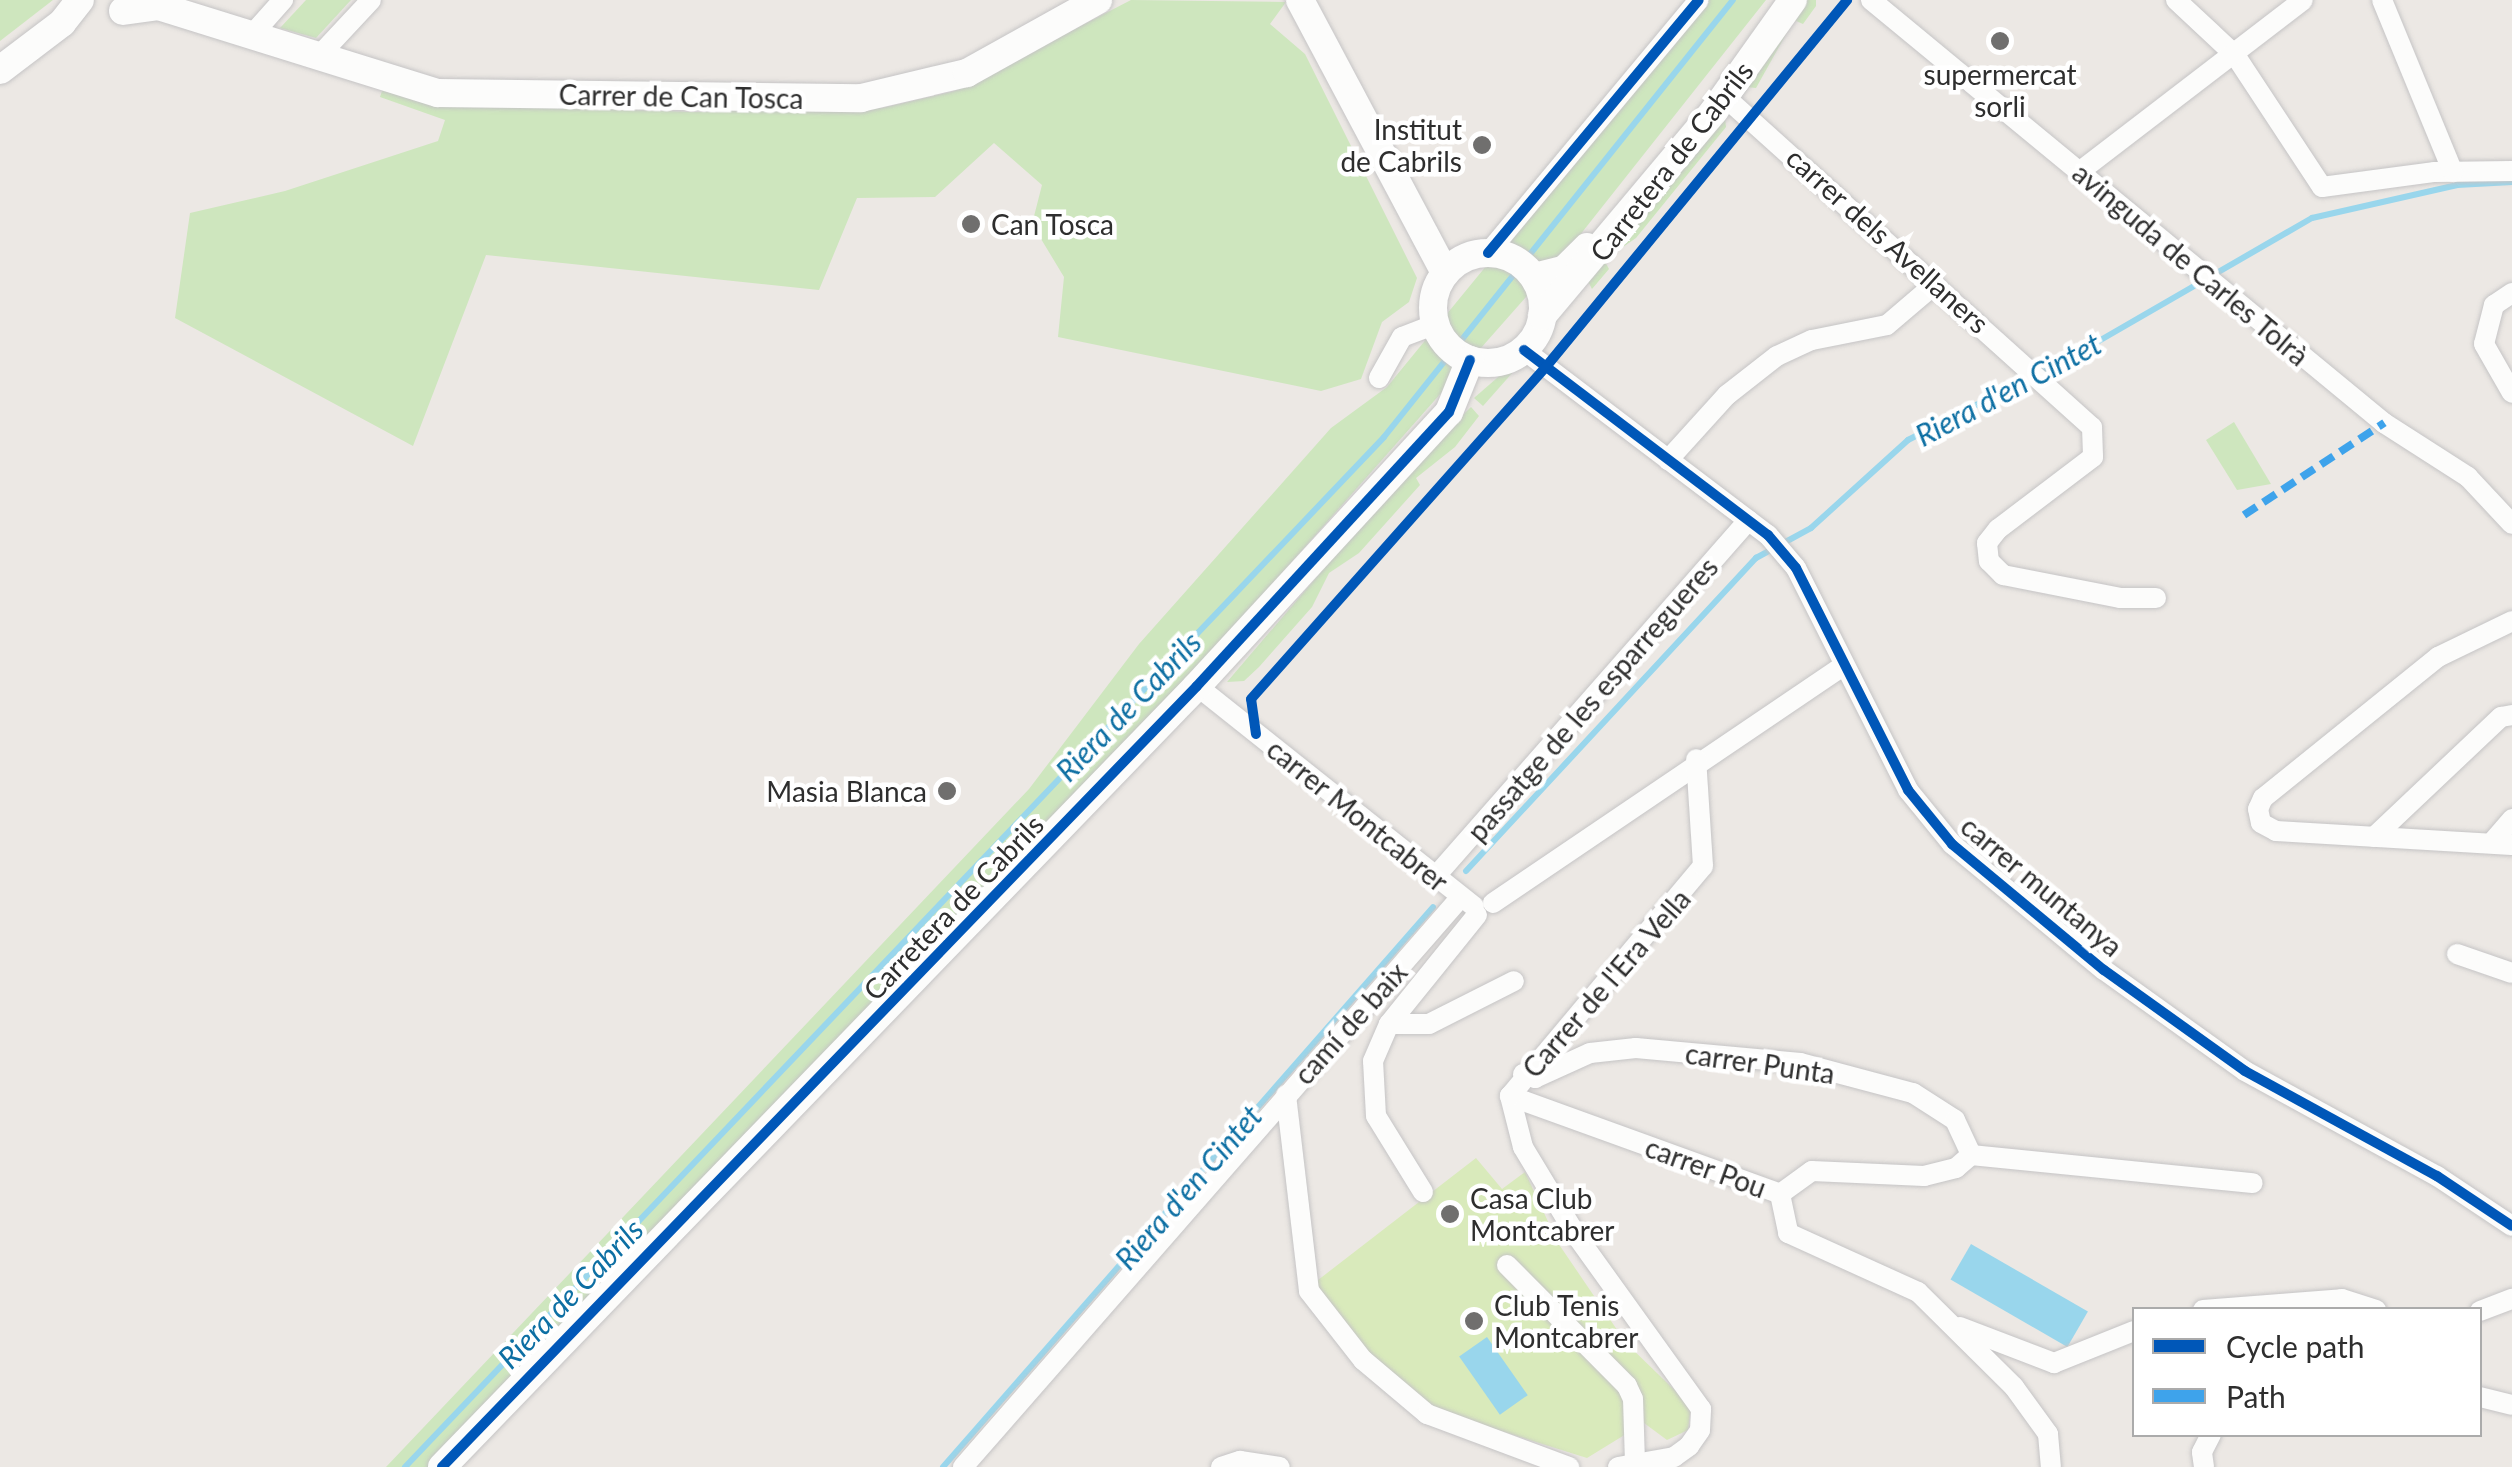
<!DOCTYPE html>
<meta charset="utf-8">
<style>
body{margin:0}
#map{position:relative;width:2512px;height:1467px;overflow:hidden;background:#ece8e4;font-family:Lato,sans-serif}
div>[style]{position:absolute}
.green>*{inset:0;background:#cee6be}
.pitch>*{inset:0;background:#d9eabb}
.water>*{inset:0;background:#99d6ec;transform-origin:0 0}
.stream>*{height:6px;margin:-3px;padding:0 3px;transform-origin:3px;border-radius:3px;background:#99d6ec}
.roads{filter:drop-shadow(0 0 2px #c5c4c5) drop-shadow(0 0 2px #c5c4c5)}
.street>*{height:20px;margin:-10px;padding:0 10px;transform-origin:10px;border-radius:10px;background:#fcfcfb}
.secondary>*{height:28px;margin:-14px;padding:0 14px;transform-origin:14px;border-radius:14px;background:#fcfcfb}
.secondary>.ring{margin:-14px;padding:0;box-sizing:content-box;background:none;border:28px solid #fcfcfb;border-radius:50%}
.quiet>*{height:8px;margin-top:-4px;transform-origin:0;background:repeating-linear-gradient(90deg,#3ea3eb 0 15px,transparent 0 23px)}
.cycleway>*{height:10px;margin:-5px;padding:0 5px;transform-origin:5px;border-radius:5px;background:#0057b8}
.dots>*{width:28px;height:28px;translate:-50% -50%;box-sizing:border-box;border:5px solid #fff;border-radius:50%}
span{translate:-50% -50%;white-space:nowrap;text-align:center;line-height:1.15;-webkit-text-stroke:9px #fff;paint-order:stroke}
.poi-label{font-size:28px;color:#2e2e2e}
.right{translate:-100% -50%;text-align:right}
.left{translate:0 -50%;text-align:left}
.street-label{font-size:28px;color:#2e2e2e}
.water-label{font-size:30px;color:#0d6fa3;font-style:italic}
.legend{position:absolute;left:2132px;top:1307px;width:350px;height:130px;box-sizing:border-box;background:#fff;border:2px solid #ababab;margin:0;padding:12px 18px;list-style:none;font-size:30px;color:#2e2e2e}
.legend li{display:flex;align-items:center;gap:20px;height:50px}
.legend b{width:50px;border:2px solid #ababab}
</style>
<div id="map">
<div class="green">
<div style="clip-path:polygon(0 0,53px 0,0 41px)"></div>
<div style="clip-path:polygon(306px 0,351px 0,316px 38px,280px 28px)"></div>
<div style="clip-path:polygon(1131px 0,1286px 2px,1270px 24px,1305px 54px,1417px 278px,1409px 302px,1382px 322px,1361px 379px,1321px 391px,1058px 337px,1064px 277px,1032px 224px,1042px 185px,994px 143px,935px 197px,857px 198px,819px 290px,486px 255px,413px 446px,175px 318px,190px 213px,285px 191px,438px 141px,445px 120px,380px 97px,383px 88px,456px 105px,696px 112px,882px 108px,955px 91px)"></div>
<div style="clip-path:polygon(1704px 0,1766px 0,1572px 245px,1183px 685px,691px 1202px,428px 1467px,386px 1467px,1029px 789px,1139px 644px,1331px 428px,1387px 387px)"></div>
<div style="clip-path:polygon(1799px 0,1816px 0,1816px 6px,1803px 24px,1794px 20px,1756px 88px,1745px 87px)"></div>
<div style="clip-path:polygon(1725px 118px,1726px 127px,1636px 238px,1604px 260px,1609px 269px,1592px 289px,1587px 279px)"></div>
<div style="clip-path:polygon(1505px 371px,1514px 371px,1483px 406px,1474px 398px)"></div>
<div style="clip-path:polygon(1471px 407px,1479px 416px,1455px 447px,1416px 478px,1420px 485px,1359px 553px,1329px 573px,1312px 607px,1259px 667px,1244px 681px,1227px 682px,1415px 462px)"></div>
<div style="clip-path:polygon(2234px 422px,2271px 484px,2237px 490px,2206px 440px)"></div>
</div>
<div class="pitch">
<div style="clip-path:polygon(1476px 1158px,1502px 1189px,1525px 1172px,1558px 1243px,1626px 1343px,1691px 1406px,1688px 1430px,1667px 1440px,1644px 1423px,1587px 1458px,1431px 1409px,1365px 1357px,1309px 1287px)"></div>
</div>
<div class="water">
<div style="left:1971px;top:1244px;width:135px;height:41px;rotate:30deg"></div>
<div style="left:1487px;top:1337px;width:71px;height:34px;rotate:55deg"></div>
</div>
<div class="stream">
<div style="left:1466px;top:871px;width:427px;rotate:-47.2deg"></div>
<div style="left:1756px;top:558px;width:63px;rotate:-28.6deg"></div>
<div style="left:1811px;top:528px;width:131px;rotate:-42.2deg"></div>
<div style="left:1908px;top:440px;width:199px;rotate:-27.2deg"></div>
<div style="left:2085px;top:349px;width:262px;rotate:-30deg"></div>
<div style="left:2312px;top:218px;width:149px;rotate:-12.8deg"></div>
<div style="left:2457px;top:185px;width:55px;rotate:-3.1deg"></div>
<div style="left:405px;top:1467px;width:1421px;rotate:-46.45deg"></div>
<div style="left:1384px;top:437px;width:559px;rotate:-51.39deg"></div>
<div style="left:943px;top:1467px;width:744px;rotate:-48.81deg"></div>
</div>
<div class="roads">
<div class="street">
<div style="left:1871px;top:0;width:665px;rotate:39.51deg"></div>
<div style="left:2384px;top:423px;width:100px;rotate:32.7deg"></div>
<div style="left:2468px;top:477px;width:64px;rotate:46.9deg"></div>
<div style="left:2176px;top:0;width:81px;rotate:43deg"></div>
<div style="left:2235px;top:55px;width:158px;rotate:56.6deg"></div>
<div style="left:2322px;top:187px;width:114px;rotate:-7.6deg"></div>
<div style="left:2435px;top:172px;width:77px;rotate:-0.7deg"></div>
<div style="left:2382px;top:0;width:186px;rotate:67.6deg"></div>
<div style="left:250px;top:37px;width:50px;rotate:-48.3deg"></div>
<div style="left:317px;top:58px;width:79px;rotate:-47deg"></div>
<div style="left:1725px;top:97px;width:494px;rotate:42deg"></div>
<div style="left:2092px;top:427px;width:30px;rotate:88deg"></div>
<div style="left:2093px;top:457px;width:119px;rotate:142.8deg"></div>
<div style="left:1998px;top:529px;width:18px;rotate:128deg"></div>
<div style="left:1987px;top:543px;width:18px;rotate:84deg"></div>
<div style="left:1989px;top:561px;width:20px;rotate:45deg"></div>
<div style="left:2003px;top:575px;width:119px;rotate:11.1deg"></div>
<div style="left:2120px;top:598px;width:36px"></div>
<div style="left:2079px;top:172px;width:282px;rotate:-37.5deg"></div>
<div style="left:1488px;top:253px;width:329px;rotate:-50.2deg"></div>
<div style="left:2512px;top:293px;width:22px;rotate:146deg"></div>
<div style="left:2494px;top:305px;width:40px;rotate:104.4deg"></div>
<div style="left:2484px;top:344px;width:56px;rotate:60.3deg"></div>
<div style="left:1524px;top:350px;width:306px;rotate:37.2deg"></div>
<div style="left:1768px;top:535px;width:43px;rotate:49.7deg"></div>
<div style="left:1796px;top:568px;width:249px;rotate:63.2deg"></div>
<div style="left:1908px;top:790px;width:70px;rotate:50.8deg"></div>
<div style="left:1952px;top:844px;width:197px;rotate:39.7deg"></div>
<div style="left:2104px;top:970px;width:173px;rotate:35.6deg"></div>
<div style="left:2245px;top:1071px;width:219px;rotate:28.7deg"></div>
<div style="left:2437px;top:1176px;width:90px;rotate:33.7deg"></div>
<div style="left:1379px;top:378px;width:47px;rotate:-60.7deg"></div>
<div style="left:1402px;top:337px;width:36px;rotate:-21deg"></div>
<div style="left:1668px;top:460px;width:88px;rotate:-47.8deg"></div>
<div style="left:1727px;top:395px;width:63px;rotate:-38deg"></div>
<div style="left:1777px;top:356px;width:38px;rotate:-25deg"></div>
<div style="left:1812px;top:340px;width:76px;rotate:-11.3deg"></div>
<div style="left:1887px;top:325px;width:63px;rotate:-40.5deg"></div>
<div style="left:2512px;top:621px;width:82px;rotate:154.1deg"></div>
<div style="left:2438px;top:657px;width:225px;rotate:141.1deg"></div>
<div style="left:2263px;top:798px;width:12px;rotate:114deg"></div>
<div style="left:2258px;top:809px;width:14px;rotate:78deg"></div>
<div style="left:2261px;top:823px;width:17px;rotate:28deg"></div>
<div style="left:2276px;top:831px;width:236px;rotate:3.4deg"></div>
<div style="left:1197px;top:686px;width:354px;rotate:38.5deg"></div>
<div style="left:2374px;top:837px;width:175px;rotate:-43.4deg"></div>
<div style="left:2501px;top:717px;width:11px;rotate:-10deg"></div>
<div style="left:2494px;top:840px;width:28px;rotate:-49deg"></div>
<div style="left:1435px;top:877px;width:475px;rotate:-48.7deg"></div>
<div style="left:1493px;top:903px;width:424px;rotate:-34.1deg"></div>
<div style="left:2457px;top:954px;width:58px;rotate:19.1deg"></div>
<div style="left:1389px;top:1024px;width:40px"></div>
<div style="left:1429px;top:1024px;width:95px;rotate:-26.8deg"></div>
<div style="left:1523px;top:1074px;width:13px;rotate:18deg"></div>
<div style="left:1535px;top:1078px;width:60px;rotate:-24.4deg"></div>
<div style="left:1590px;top:1053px;width:46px;rotate:-6.2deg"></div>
<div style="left:1636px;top:1048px;width:165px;rotate:5.2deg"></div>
<div style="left:1800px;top:1063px;width:117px;rotate:14.9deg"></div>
<div style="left:1913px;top:1093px;width:50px;rotate:32.7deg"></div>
<div style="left:1955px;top:1120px;width:38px;rotate:65deg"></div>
<div style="left:1286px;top:1095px;width:197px;rotate:83.3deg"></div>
<div style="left:1309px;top:1291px;width:88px;rotate:52deg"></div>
<div style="left:1363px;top:1360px;width:84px;rotate:40.2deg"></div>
<div style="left:1427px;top:1414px;width:152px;rotate:20.5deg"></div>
<div style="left:1510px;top:1096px;width:287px;rotate:19.9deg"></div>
<div style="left:1780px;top:1194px;width:39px;rotate:-36deg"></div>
<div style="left:1812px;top:1171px;width:112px;rotate:2.6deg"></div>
<div style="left:1924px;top:1176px;width:33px;rotate:-14deg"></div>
<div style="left:1956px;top:1168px;width:20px;rotate:-41deg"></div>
<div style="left:1971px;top:1155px;width:283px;rotate:5.7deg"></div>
<div style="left:1423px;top:1192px;width:89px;rotate:-121.7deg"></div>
<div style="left:1376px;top:1116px;width:55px;rotate:-93.1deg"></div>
<div style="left:1373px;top:1061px;width:40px;rotate:-66.6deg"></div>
<div style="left:1389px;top:1024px;width:140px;rotate:-51.1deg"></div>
<div style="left:1780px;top:1194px;width:40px;rotate:78deg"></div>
<div style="left:1788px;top:1233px;width:143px;rotate:24.4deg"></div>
<div style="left:1918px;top:1292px;width:135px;rotate:44.7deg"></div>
<div style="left:2014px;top:1387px;width:58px;rotate:54.1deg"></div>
<div style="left:2048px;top:1434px;width:33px;rotate:85deg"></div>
<div style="left:1507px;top:1265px;width:170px;rotate:45.2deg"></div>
<div style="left:1627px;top:1386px;width:14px;rotate:65deg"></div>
<div style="left:1633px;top:1399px;width:64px;rotate:88.2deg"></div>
<div style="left:2203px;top:1310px;width:139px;rotate:-4.5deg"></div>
<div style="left:2342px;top:1299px;width:36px;rotate:18deg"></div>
<div style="left:2480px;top:1311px;width:34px;rotate:-21deg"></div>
<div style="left:1960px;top:1327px;width:101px;rotate:21deg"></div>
<div style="left:2054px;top:1363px;width:86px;rotate:-21.8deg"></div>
<div style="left:2480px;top:1397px;width:33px;rotate:14deg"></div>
<div style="left:963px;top:1467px;width:757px;rotate:-48.86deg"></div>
<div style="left:1221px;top:1467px;width:20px;rotate:-18deg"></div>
<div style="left:1240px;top:1461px;width:40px;rotate:8.5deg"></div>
<div style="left:1618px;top:1467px;width:57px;rotate:-10.1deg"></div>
<div style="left:1674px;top:1457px;width:19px;rotate:-36deg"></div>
<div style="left:1689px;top:1446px;width:19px;rotate:-55deg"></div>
<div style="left:1700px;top:1430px;width:21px;rotate:-87deg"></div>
<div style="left:1701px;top:1409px;width:214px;rotate:-125.7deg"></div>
<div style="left:1576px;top:1235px;width:103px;rotate:-121.1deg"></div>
<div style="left:1523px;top:1147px;width:53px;rotate:-104.3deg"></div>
<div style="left:1510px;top:1096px;width:300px;rotate:-50deg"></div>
<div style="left:1703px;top:866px;width:107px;rotate:-93.7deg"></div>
<div style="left:2204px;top:1467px;width:15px;rotate:-98deg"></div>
<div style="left:2202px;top:1452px;width:20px;rotate:-63deg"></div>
</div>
<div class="secondary">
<div style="left:1300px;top:0;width:309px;rotate:62deg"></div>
<div style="left:123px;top:11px;width:35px;rotate:-8deg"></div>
<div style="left:158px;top:6px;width:293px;rotate:17.3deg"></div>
<div style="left:438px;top:93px;width:423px;rotate:0.7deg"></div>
<div style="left:861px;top:98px;width:109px;rotate:-13.3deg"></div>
<div style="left:967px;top:73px;width:150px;rotate:-29.1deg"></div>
<div style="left:0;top:70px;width:78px;rotate:-37.2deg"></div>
<div style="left:62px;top:23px;width:29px;rotate:-52deg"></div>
<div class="ring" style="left:1433px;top:253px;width:82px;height:82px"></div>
<div style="left:1534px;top:277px;width:32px;rotate:-14deg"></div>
<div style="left:1565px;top:269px;width:31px;rotate:-45deg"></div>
<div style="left:1542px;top:316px;width:268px;rotate:-50deg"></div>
<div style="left:1714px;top:111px;width:136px;rotate:-54.6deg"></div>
<div style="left:442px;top:1467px;width:1086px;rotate:-45.97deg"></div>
<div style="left:1197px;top:686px;width:372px;rotate:-47.4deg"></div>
<div style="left:1449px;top:412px;width:56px;rotate:-68deg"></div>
</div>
</div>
<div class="quiet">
<div style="left:2244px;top:515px;width:168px;rotate:-33.3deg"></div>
</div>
<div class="cycleway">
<div style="left:1488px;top:253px;width:329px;rotate:-50.2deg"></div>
<div style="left:1524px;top:350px;width:306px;rotate:37.2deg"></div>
<div style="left:1768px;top:535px;width:43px;rotate:49.7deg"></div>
<div style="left:1796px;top:568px;width:249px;rotate:63.2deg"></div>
<div style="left:1908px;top:790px;width:70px;rotate:50.8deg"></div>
<div style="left:1952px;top:844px;width:197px;rotate:39.7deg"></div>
<div style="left:2104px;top:970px;width:173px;rotate:35.6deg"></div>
<div style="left:2245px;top:1071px;width:219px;rotate:28.7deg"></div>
<div style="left:2437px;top:1176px;width:90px;rotate:33.7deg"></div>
<div style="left:1256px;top:734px;width:35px;rotate:-98deg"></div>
<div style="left:1251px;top:699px;width:443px;rotate:-48.4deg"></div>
<div style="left:1545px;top:368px;width:476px;rotate:-50.6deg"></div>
<div style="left:442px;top:1467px;width:1086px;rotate:-45.97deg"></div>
<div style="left:1197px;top:686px;width:372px;rotate:-47.4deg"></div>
<div style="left:1449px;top:412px;width:56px;rotate:-68deg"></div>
</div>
<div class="dots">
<div style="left:2000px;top:41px;background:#706f6e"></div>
<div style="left:1482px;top:145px;background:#706f6e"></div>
<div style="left:971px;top:224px;background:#706f6e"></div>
<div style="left:947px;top:791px;background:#706f6e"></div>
<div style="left:1450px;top:1214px;background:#706f6e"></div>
<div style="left:1474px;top:1321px;background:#706f6e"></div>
</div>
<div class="poi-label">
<span style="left:2000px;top:90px">supermercat<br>sorli</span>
<span class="right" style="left:1462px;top:145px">Institut<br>de Cabrils</span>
<span class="left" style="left:991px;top:224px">Can Tosca</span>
<span class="right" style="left:927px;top:791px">Masia Blanca</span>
<span class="left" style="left:1470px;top:1214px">Casa Club<br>Montcabrer</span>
<span class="left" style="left:1494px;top:1321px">Club Tenis<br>Montcabrer</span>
</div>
<div class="street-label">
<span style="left:681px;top:96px;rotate:1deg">Carrer de Can Tosca</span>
<span style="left:1671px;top:161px;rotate:-52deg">Carretera de Cabrils</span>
<span style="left:1888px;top:240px;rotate:42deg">carrer dels Avellaners</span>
<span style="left:2191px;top:264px;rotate:40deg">avinguda de Carles Tolrà</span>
<span style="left:1592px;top:699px;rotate:-49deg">passatge de les esparregueres</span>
<span style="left:1358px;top:815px;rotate:39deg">carrer Montcabrer</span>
<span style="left:2042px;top:886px;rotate:40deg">carrer muntanya</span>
<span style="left:953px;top:907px;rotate:-46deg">Carretera de Cabrils</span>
<span style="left:1606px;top:983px;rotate:-49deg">Carrer de l'Era Vella</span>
<span style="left:1350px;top:1023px;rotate:-48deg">camí de baix</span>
<span style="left:1760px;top:1063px;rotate:8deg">carrer Punta</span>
<span style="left:1706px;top:1167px;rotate:20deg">carrer Pou</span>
</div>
<div class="water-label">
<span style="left:2008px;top:389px;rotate:-28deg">Riera d'en Cintet</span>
<span style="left:1128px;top:706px;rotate:-46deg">Riera de Cabrils</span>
<span style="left:1188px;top:1187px;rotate:-49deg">Riera d'en Cintet</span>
<span style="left:570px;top:1293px;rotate:-46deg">Riera de Cabrils</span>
</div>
<ul class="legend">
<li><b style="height:12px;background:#0057b8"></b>Cycle path</li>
<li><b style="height:12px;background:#3ea3eb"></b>Path</li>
</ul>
</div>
